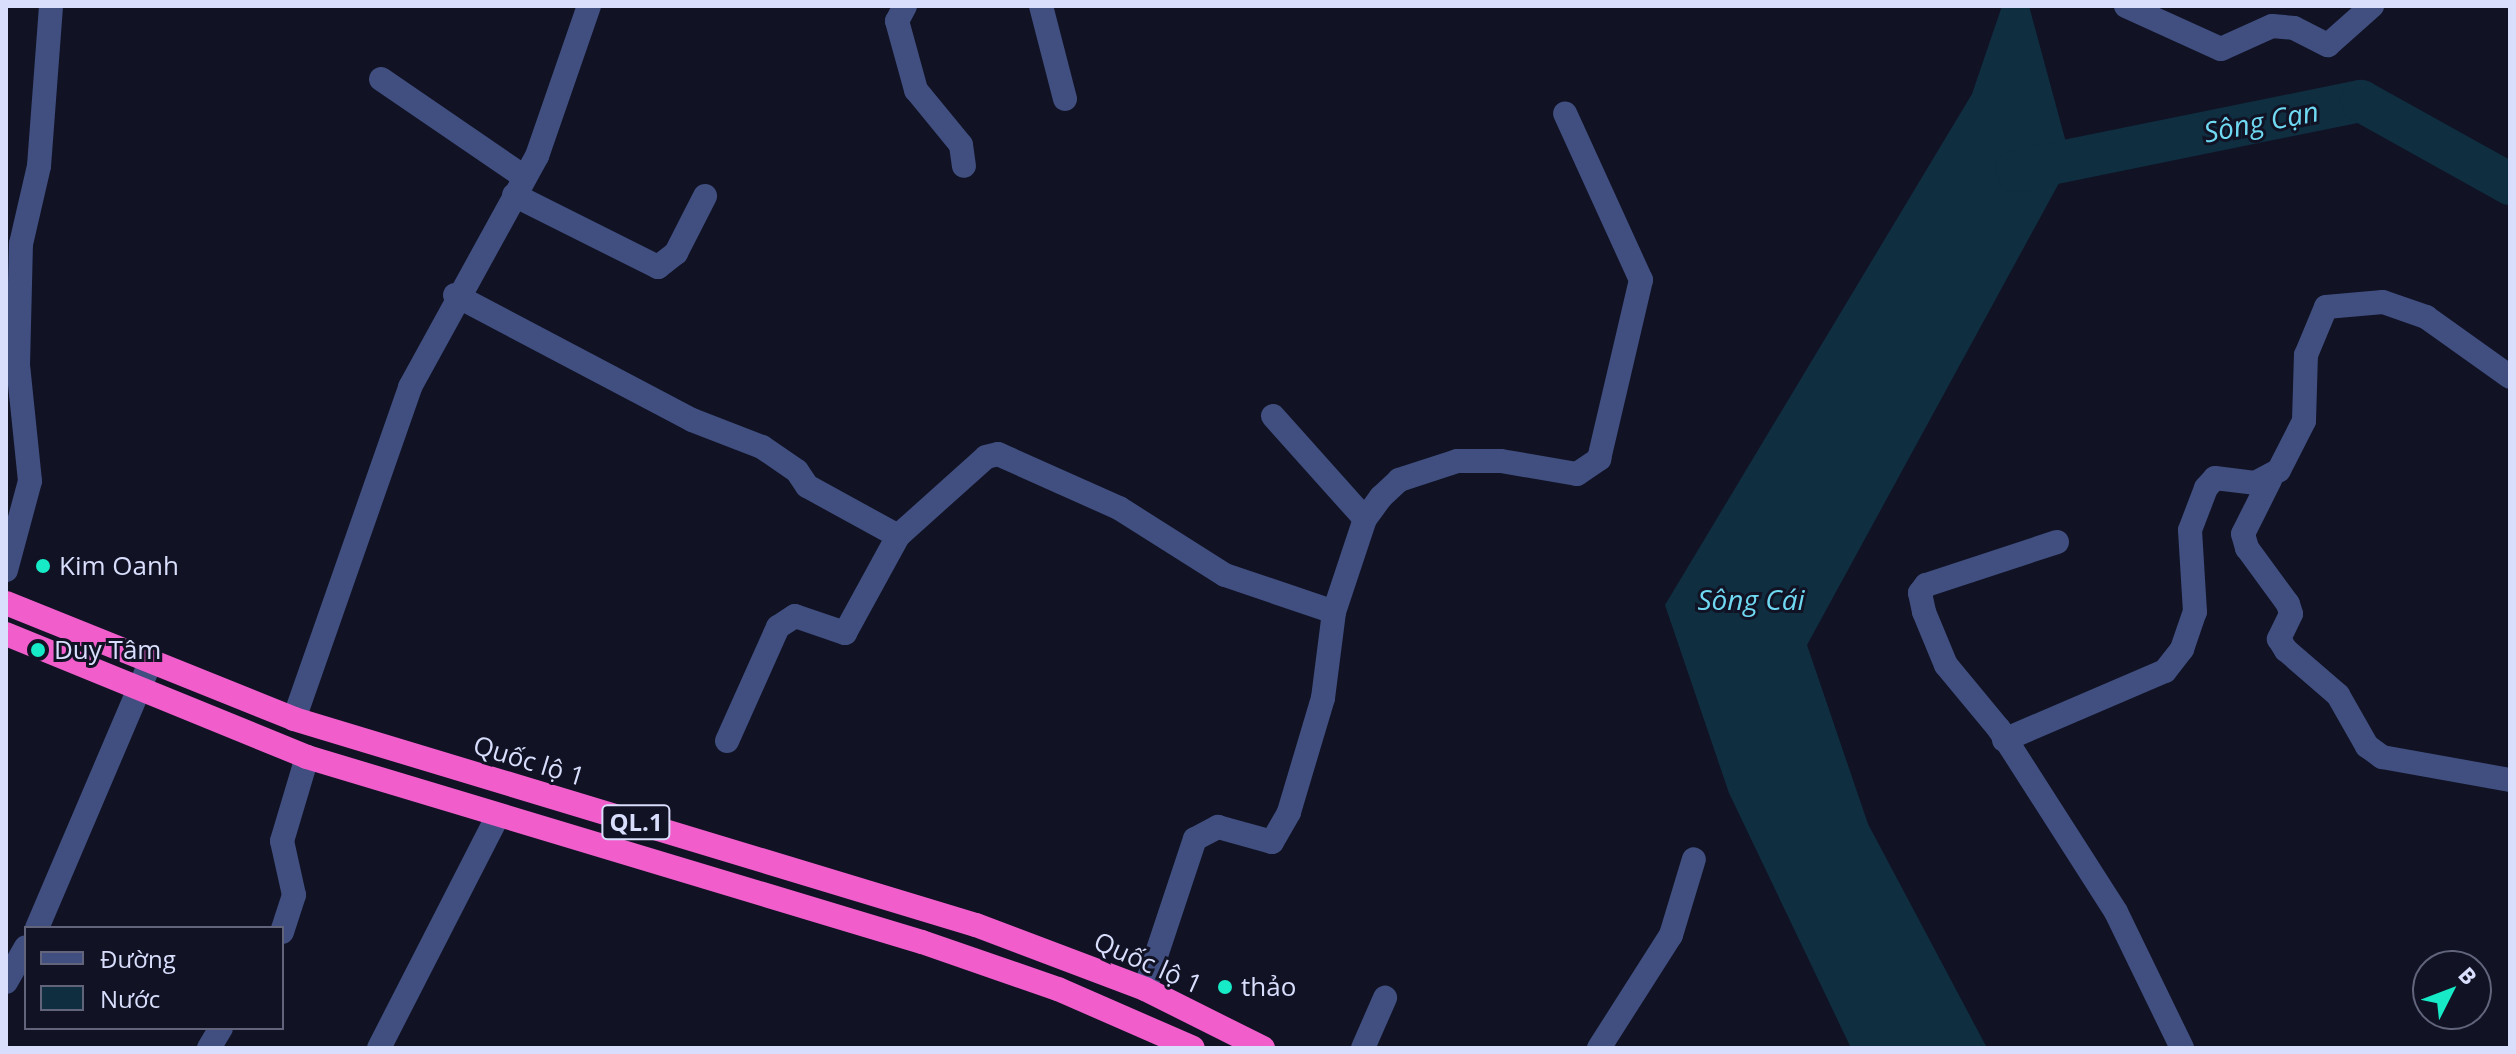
<!DOCTYPE html>
<meta charset="utf-8">
<style>
body{margin:0}
#map{position:relative;width:2516px;height:1054px;overflow:hidden;background:#111325;font-family:"Open Sans",sans-serif}
div>[style]{position:absolute}
.water>*{inset:0;background:#0f2e40}
.river>*{height:42px;margin:-21px;padding:0 21px;transform-origin:21px;border-radius:21px;background:#0f2e40}
.minor>*{height:24px;margin:-12px;padding:0 12px;transform-origin:12px;border-radius:12px;background:#414f80}
.highway>*{height:24px;margin:-12px;padding:0 12px;transform-origin:12px;border-radius:12px;background:#f15ecc}
.dots>*{width:22px;height:22px;translate:-50% -50%;box-sizing:border-box;border:4px solid #111325;border-radius:50%}
span{translate:-50% -50%;white-space:nowrap;text-align:center;line-height:1.15;-webkit-text-stroke:6px #111325;paint-order:stroke}
.shield-label span{padding:2px 6px;background:#111325;border:2px solid;border-radius:6px;-webkit-text-stroke-width:0}
.shield-label{font-size:24px;color:#d9defc;font-weight:700}
.poi-label{font-size:26px;color:#d9defc}
.left{translate:0 -50%;text-align:left}
.street-label{font-size:26px;color:#d9defc}
.water-label{font-size:28px;color:#70d9f2;font-style:italic}
.frame{position:absolute;inset:0;border:8px solid #d9defc;pointer-events:none}
.legend{position:absolute;left:24px;top:926px;width:260px;height:104px;box-sizing:border-box;background:#111325;border:2px solid #61647b;margin:0;padding:10px 14px;list-style:none;font-size:24px;color:#d9defc}
.legend li{display:flex;align-items:center;gap:16px;height:40px}
.legend b{width:40px;border:2px solid #61647b}
.north{position:absolute;left:2412px;top:950px;width:80px;height:80px;box-sizing:border-box;background:#111325;border:2px solid #61647b;border-radius:50%;rotate:48deg;font-size:22px;font-weight:700;line-height:32px;text-align:center;color:#d9defc}
.north::after{content:'';display:block;margin:auto;width:28px;height:36px;background:#16eac6;clip-path:polygon(50% 0,100% 100%,50% 72%,0 100%)}
</style>
<div id="map">
<div class="water">
<div style="clip-path:polygon(2002px 6px,2029px 6px,2071px 161px,1807px 645px,1868px 824px,1987px 1048px,1851px 1048px,1729px 793px,1665px 605px,1972px 94px)"></div>
</div>
<div class="river">
<div style="left:2016px;top:171px;width:352px;rotate:-11.5deg"></div>
<div style="left:2361px;top:101px;width:171px;rotate:29.1deg"></div>
</div>
<div class="minor">
<div style="left:905px;top:6px;width:17px;rotate:118deg"></div>
<div style="left:897px;top:21px;width:72px;rotate:74.6deg"></div>
<div style="left:916px;top:90px;width:71px;rotate:50.7deg"></div>
<div style="left:961px;top:145px;width:21px;rotate:82deg"></div>
<div style="left:1041px;top:6px;width:96px;rotate:75.5deg"></div>
<div style="left:2126px;top:6px;width:104px;rotate:24.4deg"></div>
<div style="left:2221px;top:49px;width:56px;rotate:-24.3deg"></div>
<div style="left:2272px;top:26px;width:22px;rotate:5deg"></div>
<div style="left:2294px;top:28px;width:38px;rotate:27deg"></div>
<div style="left:2328px;top:45px;width:59px;rotate:-41.6deg"></div>
<div style="left:381px;top:79px;width:173px;rotate:34.4deg"></div>
<div style="left:514px;top:195px;width:161px;rotate:26.6deg"></div>
<div style="left:658px;top:267px;width:23px;rotate:-38deg"></div>
<div style="left:676px;top:253px;width:64px;rotate:-63deg"></div>
<div style="left:455px;top:295px;width:268px;rotate:27.8deg"></div>
<div style="left:692px;top:420px;width:75px;rotate:21.1deg"></div>
<div style="left:762px;top:447px;width:42px;rotate:34.4deg"></div>
<div style="left:797px;top:471px;width:18px;rotate:56deg"></div>
<div style="left:807px;top:486px;width:104px;rotate:28.8deg"></div>
<div style="left:1273px;top:416px;width:138px;rotate:48.2deg"></div>
<div style="left:2270px;top:480px;width:60px;rotate:116.6deg"></div>
<div style="left:2243px;top:534px;width:15px;rotate:74deg"></div>
<div style="left:2247px;top:548px;width:69px;rotate:53.8deg"></div>
<div style="left:2288px;top:604px;width:10px;rotate:73deg"></div>
<div style="left:2291px;top:614px;width:28px;rotate:116deg"></div>
<div style="left:2279px;top:639px;width:13px;rotate:58deg"></div>
<div style="left:2286px;top:650px;width:69px;rotate:40.9deg"></div>
<div style="left:2338px;top:695px;width:59px;rotate:60.4deg"></div>
<div style="left:2367px;top:746px;width:19px;rotate:36deg"></div>
<div style="left:2382px;top:757px;width:130px;rotate:10.2deg"></div>
<div style="left:2057px;top:542px;width:138px;rotate:161.8deg"></div>
<div style="left:1926px;top:585px;width:10px;rotate:127deg"></div>
<div style="left:1920px;top:593px;width:19px;rotate:78deg"></div>
<div style="left:1924px;top:612px;width:57px;rotate:67.5deg"></div>
<div style="left:1946px;top:665px;width:83px;rotate:50.4deg"></div>
<div style="left:1999px;top:729px;width:217px;rotate:57.4deg"></div>
<div style="left:2116px;top:912px;width:151px;rotate:64.1deg"></div>
<div style="left:6px;top:570px;width:92px;rotate:-74.9deg"></div>
<div style="left:30px;top:481px;width:117px;rotate:-95.9deg"></div>
<div style="left:18px;top:365px;width:121px;rotate:-88.6deg"></div>
<div style="left:21px;top:244px;width:80px;rotate:-77deg"></div>
<div style="left:39px;top:166px;width:160px;rotate:-85.7deg"></div>
<div style="left:294px;top:719px;width:352px;rotate:-70.7deg"></div>
<div style="left:410px;top:387px;width:264px;rotate:-61.2deg"></div>
<div style="left:537px;top:156px;width:159px;rotate:-70.9deg"></div>
<div style="left:2004px;top:740px;width:175px;rotate:-23.2deg"></div>
<div style="left:2165px;top:671px;width:28px;rotate:-52deg"></div>
<div style="left:2182px;top:649px;width:39px;rotate:-71deg"></div>
<div style="left:2195px;top:612px;width:82px;rotate:-93.5deg"></div>
<div style="left:2190px;top:530px;width:45px;rotate:-69.1deg"></div>
<div style="left:2206px;top:488px;width:13px;rotate:-48deg"></div>
<div style="left:2215px;top:478px;width:40px;rotate:7.1deg"></div>
<div style="left:2255px;top:483px;width:27px;rotate:-28deg"></div>
<div style="left:2279px;top:470px;width:55px;rotate:-63deg"></div>
<div style="left:2304px;top:421px;width:66px;rotate:-88.3deg"></div>
<div style="left:2306px;top:355px;width:52px;rotate:-67.4deg"></div>
<div style="left:2326px;top:307px;width:57px;rotate:-5deg"></div>
<div style="left:2383px;top:302px;width:46px;rotate:19.2deg"></div>
<div style="left:2426px;top:317px;width:103px;rotate:35.5deg"></div>
<div style="left:727px;top:741px;width:125px;rotate:-65.9deg"></div>
<div style="left:778px;top:627px;width:20px;rotate:-33deg"></div>
<div style="left:795px;top:616px;width:53px;rotate:18.8deg"></div>
<div style="left:845px;top:633px;width:111px;rotate:-61.3deg"></div>
<div style="left:898px;top:536px;width:118px;rotate:-41.9deg"></div>
<div style="left:986px;top:457px;width:12px;rotate:-14deg"></div>
<div style="left:998px;top:454px;width:133px;rotate:24.1deg"></div>
<div style="left:1119px;top:508px;width:125px;rotate:32.3deg"></div>
<div style="left:1225px;top:575px;width:115px;rotate:18.7deg"></div>
<div style="left:37px;top:928px;width:288px;rotate:-66.9deg"></div>
<div style="left:282px;top:932px;width:39px;rotate:-72deg"></div>
<div style="left:294px;top:895px;width:55px;rotate:-102.5deg"></div>
<div style="left:282px;top:841px;width:88px;rotate:-73.4deg"></div>
<div style="left:6px;top:982px;width:40px;rotate:-60.3deg"></div>
<div style="left:1145px;top:989px;width:158px;rotate:-71.6deg"></div>
<div style="left:1195px;top:839px;width:26px;rotate:-28deg"></div>
<div style="left:1218px;top:827px;width:56px;rotate:15.5deg"></div>
<div style="left:1272px;top:842px;width:34px;rotate:-60deg"></div>
<div style="left:1289px;top:812px;width:119px;rotate:-73.4deg"></div>
<div style="left:1323px;top:698px;width:87px;rotate:-82.7deg"></div>
<div style="left:1334px;top:612px;width:98px;rotate:-71.6deg"></div>
<div style="left:1365px;top:519px;width:27px;rotate:-54deg"></div>
<div style="left:1381px;top:497px;width:25px;rotate:-43deg"></div>
<div style="left:1399px;top:480px;width:61px;rotate:-18.1deg"></div>
<div style="left:1457px;top:461px;width:44px"></div>
<div style="left:1501px;top:461px;width:77px;rotate:9.7deg"></div>
<div style="left:1577px;top:474px;width:27px;rotate:-34deg"></div>
<div style="left:1599px;top:459px;width:184px;rotate:-76.8deg"></div>
<div style="left:1641px;top:280px;width:183px;rotate:-114.5deg"></div>
<div style="left:209px;top:1048px;width:23px;rotate:-59deg"></div>
<div style="left:379px;top:1048px;width:257px;rotate:-62.9deg"></div>
<div style="left:1363px;top:1048px;width:55px;rotate:-66.3deg"></div>
<div style="left:1599px;top:1048px;width:134px;rotate:-57.5deg"></div>
<div style="left:1671px;top:935px;width:79px;rotate:-73.2deg"></div>
</div>
<div class="highway">
<div style="left:6px;top:603px;width:310px;rotate:21.9deg"></div>
<div style="left:294px;top:719px;width:712px;rotate:16.81deg"></div>
<div style="left:976px;top:925px;width:181px;rotate:20.7deg"></div>
<div style="left:1145px;top:989px;width:132px;rotate:26.6deg"></div>
<div style="left:6px;top:634px;width:325px;rotate:22.2deg"></div>
<div style="left:307px;top:757px;width:642px;rotate:16.74deg"></div>
<div style="left:922px;top:942px;width:144px;rotate:19.1deg"></div>
<div style="left:1058px;top:989px;width:147px;rotate:23.6deg"></div>
</div>
<div class="dots">
<div style="left:43px;top:566px;background:#16eac6"></div>
<div style="left:38px;top:650px;background:#16eac6"></div>
<div style="left:1225px;top:987px;background:#16eac6"></div>
</div>
<div class="shield-label">
<span style="left:636px;top:822px">QL.1</span>
</div>
<div class="poi-label">
<span class="left" style="left:59px;top:566px">Kim Oanh</span>
<span class="left" style="left:54px;top:650px">Duy Tâm</span>
<span class="left" style="left:1241px;top:987px">thảo</span>
</div>
<div class="street-label">
<span style="left:529px;top:761px;rotate:17deg">Quốc lộ 1</span>
<span style="left:1148px;top:963px;rotate:24deg">Quốc lộ 1</span>
</div>
<div class="water-label">
<span style="left:2261px;top:121px;rotate:-11deg">Sông Cạn</span>
<span style="left:1751px;top:599px">Sông Cái</span>
</div>
<div class="frame"></div>
<ul class="legend">
<li><b style="height:10px;background:#414f80"></b>Đường</li>
<li><b style="height:22px;background:#0f2e40"></b>Nước</li>
</ul>
<div class="north">B</div>
</div>
